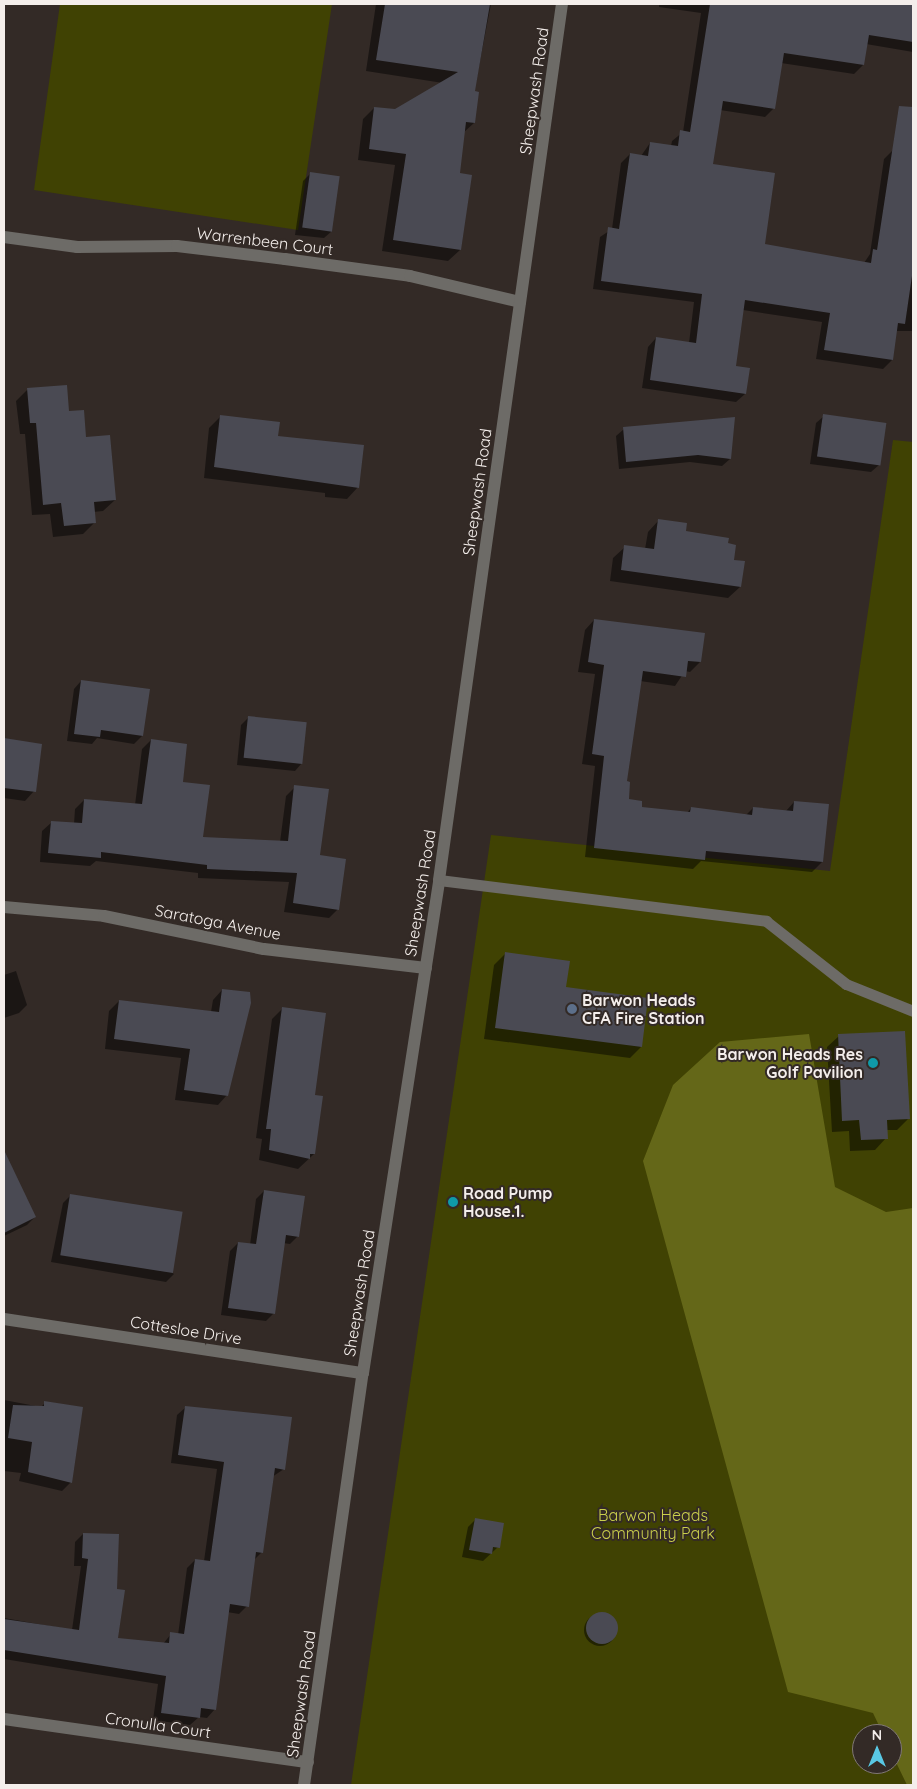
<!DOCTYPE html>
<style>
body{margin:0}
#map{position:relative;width:917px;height:1789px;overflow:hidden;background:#332a26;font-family:Quicksand,sans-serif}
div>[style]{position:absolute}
.green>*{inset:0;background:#404203}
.forest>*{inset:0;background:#646718}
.shadow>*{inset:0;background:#0007}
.round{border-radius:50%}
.building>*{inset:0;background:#4a4a53;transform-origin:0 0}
.service>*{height:11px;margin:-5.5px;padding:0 5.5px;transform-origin:5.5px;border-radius:5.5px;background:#6d6b67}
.minor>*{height:12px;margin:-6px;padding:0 6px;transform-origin:6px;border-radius:6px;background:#6d6b67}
.dots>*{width:14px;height:14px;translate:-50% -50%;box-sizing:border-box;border:2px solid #332a26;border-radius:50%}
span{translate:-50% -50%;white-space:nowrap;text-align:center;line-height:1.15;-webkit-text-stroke:4px #332a26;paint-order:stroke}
.street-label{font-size:16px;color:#f4eeeb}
.poi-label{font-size:16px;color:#f4eeeb;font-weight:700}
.left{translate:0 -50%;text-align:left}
.right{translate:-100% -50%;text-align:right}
.park-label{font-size:16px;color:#cacf4b}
.frame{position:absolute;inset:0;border:5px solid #f4eeeb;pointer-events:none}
.north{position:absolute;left:852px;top:1724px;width:50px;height:50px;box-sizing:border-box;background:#332a26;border:1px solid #807875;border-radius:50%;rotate:0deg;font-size:14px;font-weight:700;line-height:20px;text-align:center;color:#f4eeeb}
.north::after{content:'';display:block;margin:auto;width:18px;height:22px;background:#59c8e4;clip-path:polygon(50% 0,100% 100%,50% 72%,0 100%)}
</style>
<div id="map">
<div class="green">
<div style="clip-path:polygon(60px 4px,332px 4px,298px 230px,34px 190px)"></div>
<div style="clip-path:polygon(evenodd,893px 440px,913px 442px,913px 1785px,351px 1785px,491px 835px,830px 871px,893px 440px,862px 1734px,892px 1734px,892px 1764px,862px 1764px,862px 1734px)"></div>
</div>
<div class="forest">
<div style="clip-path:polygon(809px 1034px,835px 1187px,886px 1212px,913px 1208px,913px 1785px,907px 1785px,892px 1754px,892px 1734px,883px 1734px,873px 1713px,788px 1692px,643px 1161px,673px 1085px,720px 1042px)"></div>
</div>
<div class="shadow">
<div style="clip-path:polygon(376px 4px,491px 4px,474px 92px,474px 123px,463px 133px,458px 174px,470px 176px,460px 250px,448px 261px,382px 251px,395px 165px,358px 160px,363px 119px,374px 108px,395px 111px,443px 83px,366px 71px)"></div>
<div style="clip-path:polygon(659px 4px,913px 4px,913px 52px,866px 44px,863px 65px,854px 74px,781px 63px,774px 108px,765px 117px,720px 110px,711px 165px,764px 245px,864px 263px,870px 254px,884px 159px,893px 150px,913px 154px,913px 331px,896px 331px,892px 360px,883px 369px,816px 359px,822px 322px,743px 310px,735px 367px,745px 394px,736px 402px,642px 388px,648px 347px,656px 338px,689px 343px,694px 302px,593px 289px,600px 237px,612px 229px,621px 163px,630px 154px,641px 156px,650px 143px,671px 146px,672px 141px,683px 132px,701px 13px,659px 7px)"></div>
<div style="clip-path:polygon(310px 174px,332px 231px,324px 238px,295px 235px,303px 181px)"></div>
<div style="clip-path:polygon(28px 389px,68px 413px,85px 439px,115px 500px,103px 511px,93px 512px,94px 523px,83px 534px,53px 537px,50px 514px,32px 515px,25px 434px,20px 434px,16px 401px)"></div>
<div style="clip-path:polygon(824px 416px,879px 465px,871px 472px,810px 464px,816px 423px)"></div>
<div style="clip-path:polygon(220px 417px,277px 438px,358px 487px,347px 499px,325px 497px,325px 493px,204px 478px,209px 428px)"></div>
<div style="clip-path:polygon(624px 429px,730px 459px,722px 466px,690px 462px,619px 469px,616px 436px)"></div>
<div style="clip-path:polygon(659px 520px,684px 532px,727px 544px,740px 587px,728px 598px,610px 581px,613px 558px,625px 547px,645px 549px,648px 532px)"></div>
<div style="clip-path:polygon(594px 620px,700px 662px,690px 672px,685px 671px,675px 686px,640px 681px,626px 783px,627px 801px,640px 808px,687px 813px,691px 808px,746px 815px,753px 808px,786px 811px,794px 802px,827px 805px,822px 862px,812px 872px,701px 861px,693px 869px,585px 857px,595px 766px,582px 764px,595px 674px,578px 672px,585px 630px)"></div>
<div style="clip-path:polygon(81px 681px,148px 690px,142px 736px,134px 744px,97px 738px,92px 744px,67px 741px,74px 689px)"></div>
<div style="clip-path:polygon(249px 717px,302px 763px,295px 771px,237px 765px,241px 725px)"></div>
<div style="clip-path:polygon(4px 739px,41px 745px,34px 791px,25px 801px,4px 798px)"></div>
<div style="clip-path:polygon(151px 740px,181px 783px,202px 838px,280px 842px,286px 796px,295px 787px,338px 909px,329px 918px,284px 912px,289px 882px,198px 878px,198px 873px,96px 861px,90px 866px,40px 862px,42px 831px,52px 822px,74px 824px,75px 809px,84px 800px,135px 805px,142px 749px)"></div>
<div style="clip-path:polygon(505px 954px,565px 988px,641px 1047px,630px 1058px,484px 1039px,494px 965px)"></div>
<div style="clip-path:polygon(16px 971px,27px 1005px,19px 1013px,4px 1018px,4px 975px)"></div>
<div style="clip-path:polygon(222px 990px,227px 1095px,218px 1105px,175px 1100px,181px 1058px,105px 1049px,109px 1011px,119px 1001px,211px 1012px,213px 1000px)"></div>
<div style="clip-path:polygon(282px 1009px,314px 1096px,314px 1154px,298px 1169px,259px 1160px,262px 1139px,256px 1138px,272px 1019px)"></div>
<div style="clip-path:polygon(839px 1036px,908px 1119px,897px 1130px,886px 1130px,886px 1138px,875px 1150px,850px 1151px,849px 1131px,832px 1132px,827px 1047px)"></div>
<div style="clip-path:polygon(6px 1158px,35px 1217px,27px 1225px,4px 1236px,4px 1159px)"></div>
<div style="clip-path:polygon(264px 1191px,298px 1236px,290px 1244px,283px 1243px,274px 1313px,266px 1321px,221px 1315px,230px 1251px,238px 1243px,250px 1245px,256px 1199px)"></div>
<div style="clip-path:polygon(71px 1195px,174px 1274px,166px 1282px,51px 1262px,63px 1203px)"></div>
<div style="clip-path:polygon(4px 1400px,41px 1407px,45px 1403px,71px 1482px,62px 1491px,19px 1481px,21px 1473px,4px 1471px)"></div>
<div style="clip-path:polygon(186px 1407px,284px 1469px,272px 1477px,262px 1552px,254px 1560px,247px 1606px,239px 1614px,227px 1612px,215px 1709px,207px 1718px,199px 1717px,190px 1725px,153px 1720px,158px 1684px,4px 1659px,4px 1618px,72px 1630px,81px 1566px,74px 1566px,75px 1542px,83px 1534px,116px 1590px,116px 1639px,163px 1644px,171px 1634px,178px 1635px,187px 1568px,195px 1560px,204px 1561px,217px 1469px,171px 1463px,177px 1415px)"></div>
<div style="clip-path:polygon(475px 1520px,498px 1547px,483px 1561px,462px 1557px,468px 1527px)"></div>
<div class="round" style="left:584px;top:1614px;width:32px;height:32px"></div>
</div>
<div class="building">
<div style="clip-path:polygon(385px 4px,490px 4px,475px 91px,479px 92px,475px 123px,466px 122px,460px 173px,472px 175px,461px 250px,393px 240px,406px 154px,369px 149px,374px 107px,395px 109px,458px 72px,376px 60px)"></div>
<div style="clip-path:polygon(710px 4px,913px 4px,913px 42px,869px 35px,864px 65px,784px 53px,775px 109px,723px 101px,713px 164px,775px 173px,765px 244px,871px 263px,873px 249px,877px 250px,899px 106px,913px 107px,913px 269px,905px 324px,898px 323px,893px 360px,824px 350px,830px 313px,745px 300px,736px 366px,750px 368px,746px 394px,650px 380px,656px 337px,696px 343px,702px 294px,601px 281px,608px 227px,619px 229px,630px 153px,648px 156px,650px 142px,678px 146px,680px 130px,690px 132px)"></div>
<div style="left:310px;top:172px;width:30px;height:56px;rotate:8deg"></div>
<div style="clip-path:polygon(67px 385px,69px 411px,84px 410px,86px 437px,110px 435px,116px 500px,94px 502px,96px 523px,64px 526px,61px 503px,43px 505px,36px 423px,30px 423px,27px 388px)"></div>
<div style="left:823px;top:414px;width:64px;height:43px;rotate:8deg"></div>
<div style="clip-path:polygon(220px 415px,280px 422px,278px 436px,364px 445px,359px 488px,214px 467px)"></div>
<div style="clip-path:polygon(735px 417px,731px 459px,698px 455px,626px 462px,623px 427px)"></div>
<div style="clip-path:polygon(658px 519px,687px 523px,686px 531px,729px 538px,728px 543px,736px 545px,734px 560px,745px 561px,741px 587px,621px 570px,624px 545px,654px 549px)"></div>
<div style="clip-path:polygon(594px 619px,705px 633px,701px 662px,688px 661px,686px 677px,643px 671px,627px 781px,630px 782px,629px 799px,642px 801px,642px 807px,690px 812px,691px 807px,752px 815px,753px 807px,793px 811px,794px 801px,829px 804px,823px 862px,706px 851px,705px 860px,594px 848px,604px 756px,592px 754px,604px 665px,588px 662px)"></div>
<div style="clip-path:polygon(81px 680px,150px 689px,143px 736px,101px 730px,100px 737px,74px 734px)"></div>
<div style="left:248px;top:716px;width:59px;height:42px;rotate:6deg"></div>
<div style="clip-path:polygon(4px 738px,42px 744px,36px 792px,4px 788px)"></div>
<div style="clip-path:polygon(151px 739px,187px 744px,183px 782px,210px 785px,203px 837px,288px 841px,294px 785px,329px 789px,320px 855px,346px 859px,339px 910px,293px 903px,297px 873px,207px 869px,207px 865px,101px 852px,101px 858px,48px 853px,51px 821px,82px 823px,84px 799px,142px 804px)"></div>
<div style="clip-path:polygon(505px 952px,570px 961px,566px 987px,648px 998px,642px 1047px,495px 1028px)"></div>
<div style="clip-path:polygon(222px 989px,250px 992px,251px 1003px,228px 1096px,184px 1090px,190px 1049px,114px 1039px,119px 1000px,219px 1012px)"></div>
<div style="clip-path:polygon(282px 1007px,326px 1013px,315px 1095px,323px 1096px,315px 1154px,310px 1154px,310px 1159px,269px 1150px,271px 1129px,266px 1129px)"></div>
<div style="clip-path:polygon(905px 1031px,910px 1119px,887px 1120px,888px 1139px,861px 1140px,859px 1120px,842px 1121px,838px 1034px)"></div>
<div style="clip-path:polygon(4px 1150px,36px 1217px,4px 1233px)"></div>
<div style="clip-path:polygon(264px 1190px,305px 1196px,299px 1237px,286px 1235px,275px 1314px,228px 1308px,238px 1242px,256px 1244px)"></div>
<div style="left:70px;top:1194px;width:114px;height:62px;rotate:9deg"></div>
<div style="clip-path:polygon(44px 1401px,83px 1407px,72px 1483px,28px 1472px,32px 1442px,8px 1438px,13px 1405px,44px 1406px)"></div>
<div style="clip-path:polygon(185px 1406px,292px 1417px,285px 1470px,275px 1468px,263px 1553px,256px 1552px,249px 1607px,230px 1604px,216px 1710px,201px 1708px,200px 1718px,161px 1713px,166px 1676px,4px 1650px,4px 1619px,79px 1630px,88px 1559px,82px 1558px,83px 1533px,119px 1534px,117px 1589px,125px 1590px,118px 1638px,169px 1643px,170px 1632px,184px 1634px,195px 1559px,210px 1561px,224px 1462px,178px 1455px)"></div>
<div style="clip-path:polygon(475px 1518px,504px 1523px,500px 1548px,493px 1547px,492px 1554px,469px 1550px)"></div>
<div class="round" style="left:586px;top:1612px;width:32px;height:32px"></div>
</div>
<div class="service">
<div style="left:439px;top:880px;width:330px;rotate:7.1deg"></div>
<div style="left:766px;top:921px;width:102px;rotate:38.2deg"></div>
<div style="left:846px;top:984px;width:72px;rotate:21.9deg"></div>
</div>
<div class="minor">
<div style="left:4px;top:237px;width:74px;rotate:7.8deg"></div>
<div style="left:77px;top:247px;width:100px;rotate:-0.6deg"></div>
<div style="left:177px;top:246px;width:109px;rotate:6.9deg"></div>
<div style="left:285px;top:259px;width:126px;rotate:7.7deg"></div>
<div style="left:410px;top:276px;width:113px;rotate:13.3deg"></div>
<div style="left:4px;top:907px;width:100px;rotate:5.1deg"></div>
<div style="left:104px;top:916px;width:163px;rotate:11.7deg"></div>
<div style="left:264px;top:949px;width:163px;rotate:6.7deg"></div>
<div style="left:4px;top:1319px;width:363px;rotate:8.6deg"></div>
<div style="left:4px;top:1719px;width:307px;rotate:8.1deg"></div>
<div style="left:304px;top:1785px;width:416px;rotate:-81.9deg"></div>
<div style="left:363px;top:1373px;width:499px;rotate:-81.2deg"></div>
<div style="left:439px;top:880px;width:885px;rotate:-82.01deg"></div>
</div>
<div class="dots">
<div style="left:572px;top:1009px;background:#5c6f8a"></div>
<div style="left:873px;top:1063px;background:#0f9aa8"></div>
<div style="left:453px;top:1202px;background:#0f9aa8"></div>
</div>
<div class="street-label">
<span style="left:534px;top:91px;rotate:-82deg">Sheepwash Road</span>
<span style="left:265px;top:241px;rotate:7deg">Warrenbeen Court</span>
<span style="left:477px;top:492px;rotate:-82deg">Sheepwash Road</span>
<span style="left:420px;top:893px;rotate:-81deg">Sheepwash Road</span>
<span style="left:218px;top:922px;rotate:11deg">Saratoga Avenue</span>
<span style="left:359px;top:1293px;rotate:-81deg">Sheepwash Road</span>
<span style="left:186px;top:1330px;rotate:9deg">Cottesloe Drive</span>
<span style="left:301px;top:1694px;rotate:-82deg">Sheepwash Road</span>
<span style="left:158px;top:1725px;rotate:8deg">Cronulla Court</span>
</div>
<div class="poi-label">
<span class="left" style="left:582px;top:1009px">Barwon Heads<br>CFA Fire Station</span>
<span class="right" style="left:863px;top:1063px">Barwon Heads Res<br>Golf Pavilion</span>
<span class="left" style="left:463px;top:1202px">Road Pump<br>House.1.</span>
</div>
<div class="park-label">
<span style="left:653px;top:1524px">Barwon Heads<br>Community Park</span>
</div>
<div class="frame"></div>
<div class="north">N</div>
</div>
